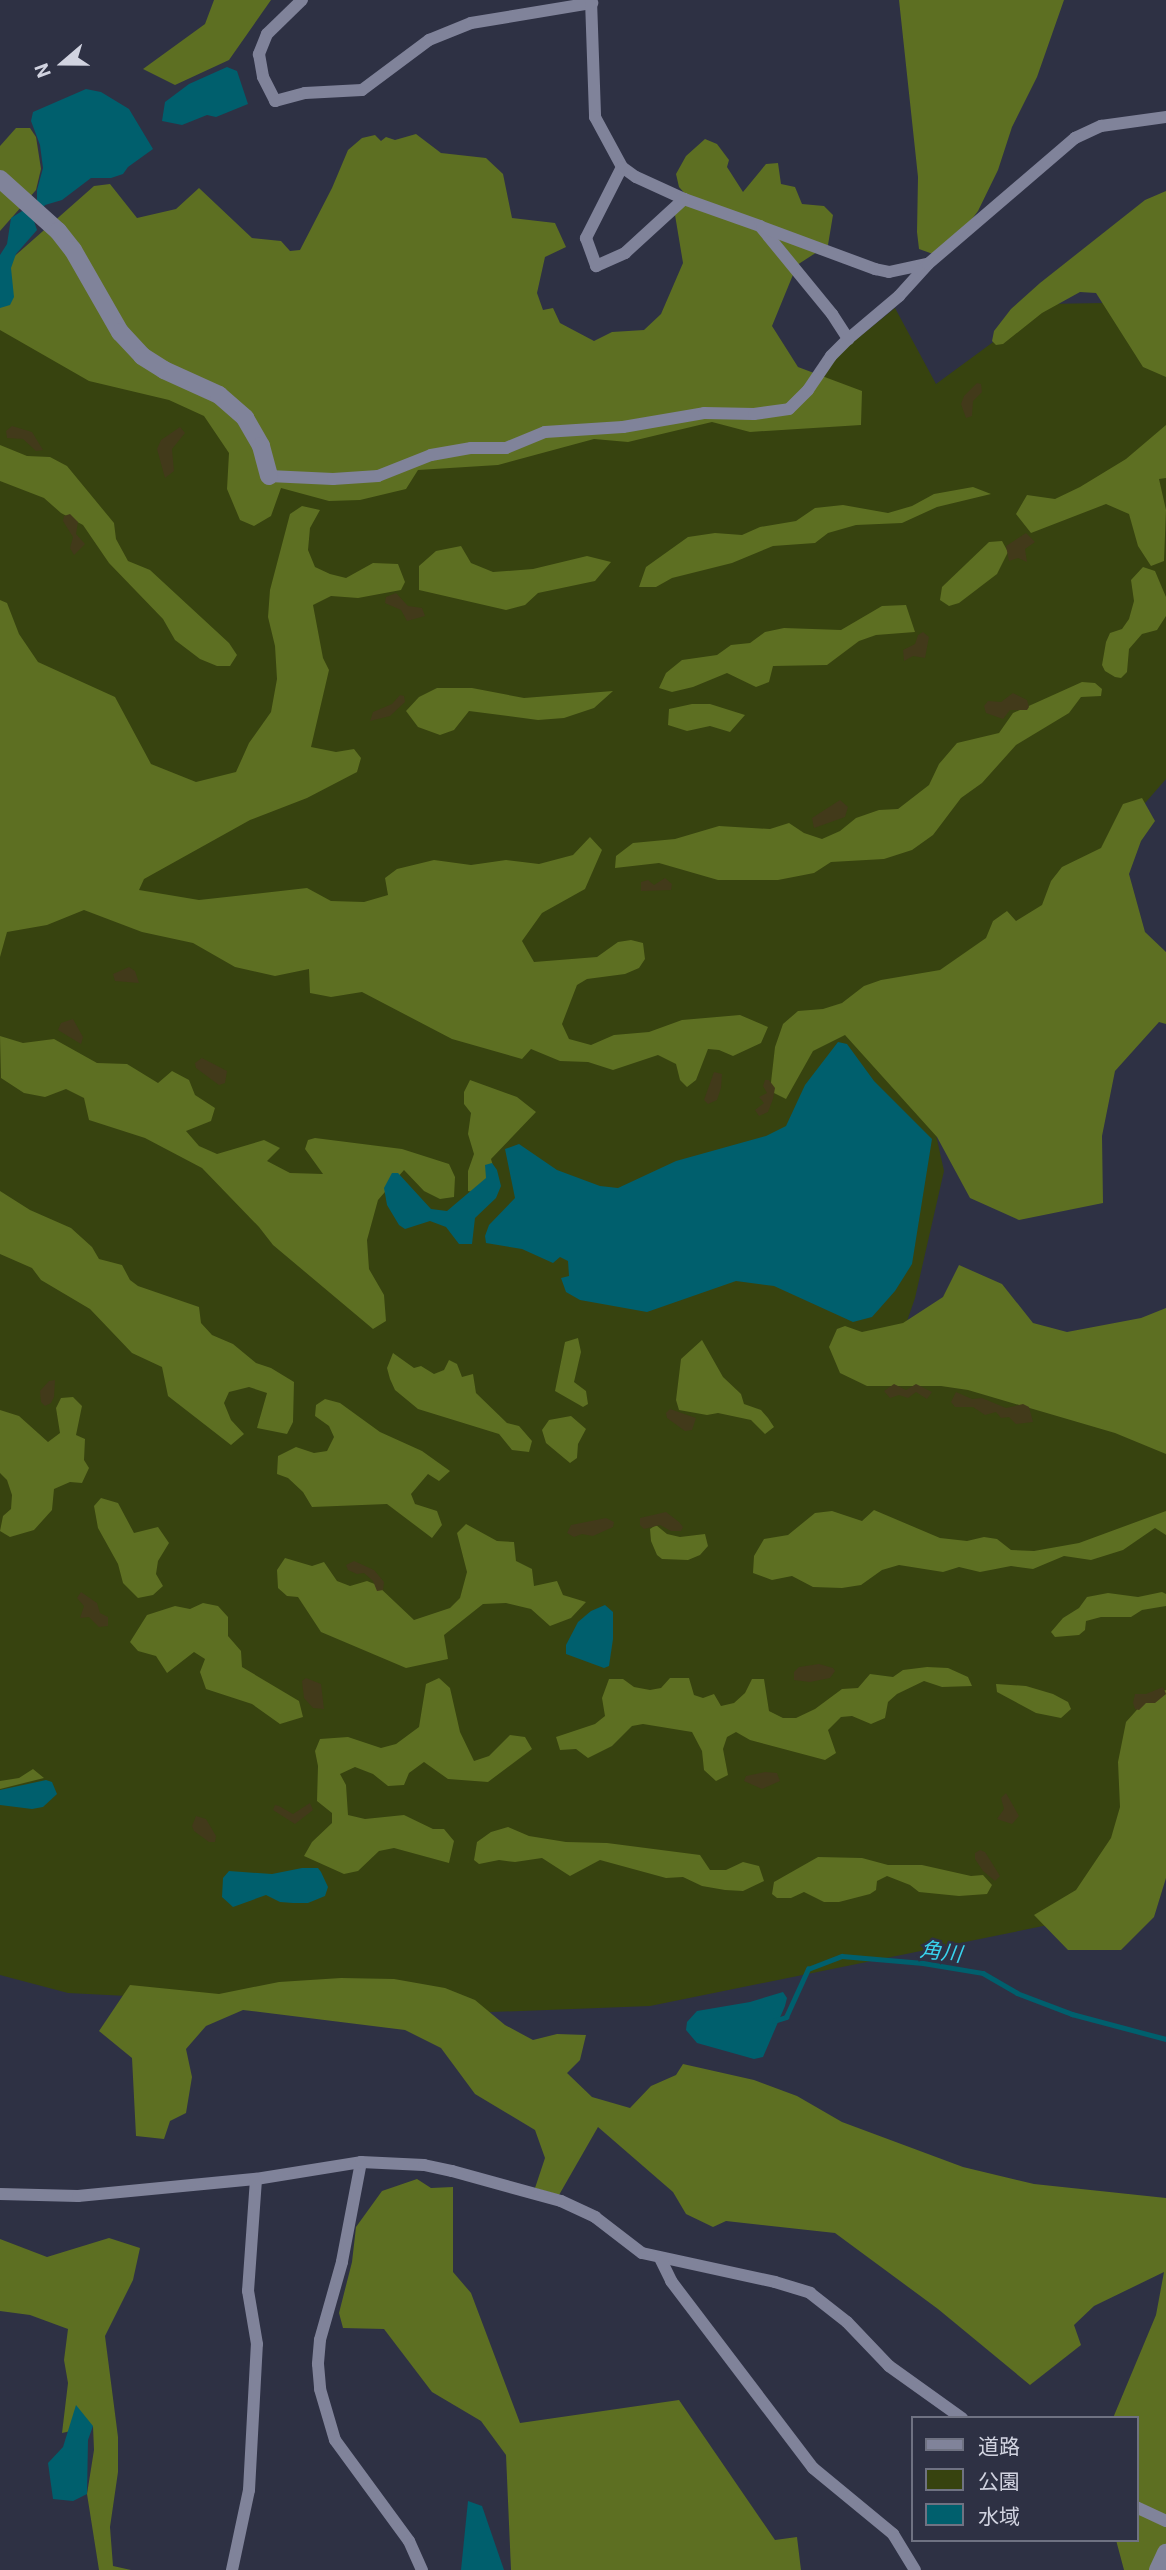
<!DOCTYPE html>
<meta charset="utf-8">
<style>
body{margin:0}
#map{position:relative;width:1166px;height:2570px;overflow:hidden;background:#2e3144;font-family:Roboto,"Noto Sans JP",sans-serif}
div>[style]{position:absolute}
.green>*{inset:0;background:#37430f}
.forest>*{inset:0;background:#5d6f22}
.sand>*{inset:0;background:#423a1a}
.water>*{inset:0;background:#005f6d}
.stream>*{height:4.5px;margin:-2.25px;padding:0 2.25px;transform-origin:2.25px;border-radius:2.25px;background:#005f6d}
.street>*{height:12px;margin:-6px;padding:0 6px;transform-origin:6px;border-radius:6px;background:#80839a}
.secondary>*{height:18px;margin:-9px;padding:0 9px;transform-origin:9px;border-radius:9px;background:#80839a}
span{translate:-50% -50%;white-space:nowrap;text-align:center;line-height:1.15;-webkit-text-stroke:5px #2e3144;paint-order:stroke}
.water-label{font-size:21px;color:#39d3ee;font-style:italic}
.legend{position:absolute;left:911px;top:2416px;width:228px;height:126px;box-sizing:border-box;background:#2e3144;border:2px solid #6f7282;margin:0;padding:9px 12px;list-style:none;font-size:21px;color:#d1d3e0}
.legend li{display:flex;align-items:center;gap:14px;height:35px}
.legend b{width:35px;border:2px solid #6f7282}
.north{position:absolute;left:28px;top:28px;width:70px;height:70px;-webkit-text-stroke:5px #2e3144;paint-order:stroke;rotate:250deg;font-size:19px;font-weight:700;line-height:28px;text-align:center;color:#d1d3e0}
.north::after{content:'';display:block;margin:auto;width:24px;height:32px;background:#d1d3e0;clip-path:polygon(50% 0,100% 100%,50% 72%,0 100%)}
</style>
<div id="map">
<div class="green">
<div style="clip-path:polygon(1104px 303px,1166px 354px,1166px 779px,1092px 864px,933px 1121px,944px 1171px,915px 1298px,895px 1356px,1166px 1430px,1166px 1787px,1063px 1922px,650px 2006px,466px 2013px,68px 1993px,0 1975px,0 307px,810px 377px,895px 308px,936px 384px,1045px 304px)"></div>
</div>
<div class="forest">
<div style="clip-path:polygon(214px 0,271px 0,229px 60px,175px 85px,143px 69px,205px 24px)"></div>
<div style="clip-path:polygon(899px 0,1064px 0,1037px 77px,1012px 127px,998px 170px,978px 211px,965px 228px,933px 254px,919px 249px,917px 232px,918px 177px)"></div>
<div style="clip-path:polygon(16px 128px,30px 128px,36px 137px,41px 169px,36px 190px,0 231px,0 146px)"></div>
<div style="clip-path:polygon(416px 134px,441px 153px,486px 158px,503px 174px,512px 218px,555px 223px,566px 247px,545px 257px,537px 293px,543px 310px,553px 308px,560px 323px,594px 341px,612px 332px,644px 330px,661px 314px,683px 263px,675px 215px,687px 196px,679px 187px,676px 174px,686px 156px,705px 139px,717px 144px,729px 160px,727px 167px,743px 192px,766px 164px,778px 163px,781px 184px,795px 187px,802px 204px,824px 206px,833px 215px,828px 245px,797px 265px,772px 326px,798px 367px,862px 391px,861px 425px,750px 432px,712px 422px,628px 442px,594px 439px,498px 465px,418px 470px,406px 489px,360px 500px,329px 501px,281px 488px,271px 516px,254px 526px,240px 520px,227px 489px,229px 453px,204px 416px,169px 400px,89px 381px,0 330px,0 269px,94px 186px,110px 184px,137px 218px,176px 209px,199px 188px,252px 238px,281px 241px,290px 251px,300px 250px,332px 188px,348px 150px,362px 138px,375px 135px,381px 141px,386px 137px,395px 140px)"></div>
<div style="clip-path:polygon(1166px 191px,1166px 377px,1143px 367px,1096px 293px,1080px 292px,1042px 313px,1003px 344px,996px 345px,992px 341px,994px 331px,1011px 309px,1040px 283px,1145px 200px)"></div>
<div style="clip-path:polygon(1166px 425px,1166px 478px,1159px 479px,1166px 510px,1164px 561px,1151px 566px,1138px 546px,1129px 514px,1106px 504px,1031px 533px,1016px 514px,1027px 495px,1055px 499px,1080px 487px,1126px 459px)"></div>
<div style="clip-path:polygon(0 445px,27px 456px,50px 457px,67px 466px,114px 523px,116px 539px,128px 561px,150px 570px,229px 643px,237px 655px,230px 666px,217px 666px,200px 659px,175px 640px,163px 619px,109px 563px,83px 525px,61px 513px,44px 498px,0 481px)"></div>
<div style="clip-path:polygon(973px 487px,991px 494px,937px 507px,902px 523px,856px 525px,828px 533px,815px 543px,773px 546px,732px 563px,672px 578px,656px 587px,639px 587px,646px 567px,688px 537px,715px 533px,742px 535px,760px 527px,796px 521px,815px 508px,843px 505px,888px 513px,912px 506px,934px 494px)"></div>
<div style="clip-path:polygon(302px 506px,320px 510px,310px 528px,308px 550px,315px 567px,330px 574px,346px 578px,373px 563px,398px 564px,405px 582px,401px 590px,358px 598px,331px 596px,313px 605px,323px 658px,329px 670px,311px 747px,336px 752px,354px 749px,361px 758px,357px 772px,307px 798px,250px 820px,144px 879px,139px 890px,199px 900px,307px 888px,331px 901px,364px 902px,388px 895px,385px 878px,397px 869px,434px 860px,471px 865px,506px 860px,539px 864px,573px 855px,590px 837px,602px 850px,585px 889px,542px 913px,522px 941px,534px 962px,597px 957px,618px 942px,631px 940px,643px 943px,645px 959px,639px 968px,625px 974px,587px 979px,577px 985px,562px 1024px,569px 1039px,591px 1045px,614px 1035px,649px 1032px,682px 1020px,740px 1015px,768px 1027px,761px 1043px,733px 1056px,719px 1050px,708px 1049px,696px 1080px,687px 1087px,680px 1080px,676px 1064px,658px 1055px,613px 1070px,588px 1062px,560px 1061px,531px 1049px,522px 1059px,452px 1039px,362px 992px,331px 997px,310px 993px,309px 969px,275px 976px,235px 967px,193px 943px,142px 932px,84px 910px,47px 925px,7px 932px,0 957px,0 600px,7px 603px,19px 634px,38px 662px,115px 697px,151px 764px,196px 782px,236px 772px,249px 743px,271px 712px,277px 679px,275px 646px,268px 617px,270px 590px,290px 514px)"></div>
<div style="clip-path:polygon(1002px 541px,1008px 552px,997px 574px,959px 603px,949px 606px,940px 600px,942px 587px,989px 542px)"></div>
<div style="clip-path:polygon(461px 546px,471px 563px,493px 572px,533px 569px,587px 556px,611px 562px,595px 581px,538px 593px,525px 605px,506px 610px,419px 590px,419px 566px,436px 551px)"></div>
<div style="clip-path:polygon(1143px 567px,1155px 571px,1166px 597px,1166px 616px,1157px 630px,1142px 634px,1129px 649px,1127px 672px,1121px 678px,1115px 677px,1105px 671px,1102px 665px,1106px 642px,1110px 633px,1122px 629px,1129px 619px,1134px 601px,1131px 580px)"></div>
<div style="clip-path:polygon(906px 605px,915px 632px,876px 635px,859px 641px,827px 665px,773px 666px,769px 682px,756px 687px,727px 673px,693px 687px,672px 692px,659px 688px,666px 673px,682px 660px,717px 655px,731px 645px,750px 643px,765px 632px,784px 628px,841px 630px,882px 606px)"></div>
<div style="clip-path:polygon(1082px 682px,1095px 683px,1102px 689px,1101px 696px,1081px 697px,1069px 713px,1016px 745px,982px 783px,961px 798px,933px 835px,912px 850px,884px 859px,831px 862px,814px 873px,778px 880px,718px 880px,659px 863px,615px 868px,616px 856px,633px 843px,675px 839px,719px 826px,770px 829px,789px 823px,804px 833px,822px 839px,840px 831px,856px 818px,879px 810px,898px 809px,929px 785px,939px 764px,957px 743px,999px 733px,1013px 713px)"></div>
<div style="clip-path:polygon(437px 688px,472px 688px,524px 698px,613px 691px,594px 708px,564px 718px,538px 720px,469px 711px,454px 730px,440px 735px,418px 727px,406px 711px,419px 697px)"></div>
<div style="clip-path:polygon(692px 704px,710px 704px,745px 715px,730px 732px,710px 726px,687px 731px,668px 725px,669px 709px)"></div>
<div style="clip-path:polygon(1142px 798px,1155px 821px,1141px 841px,1129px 874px,1145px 932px,1166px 952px,1166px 1024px,1159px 1022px,1115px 1071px,1102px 1136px,1103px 1203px,1019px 1220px,970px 1198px,937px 1137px,845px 1035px,813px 1051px,786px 1099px,770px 1091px,775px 1047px,783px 1024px,798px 1011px,823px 1009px,842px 1003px,864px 986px,881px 980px,940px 970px,986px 938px,993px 921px,1007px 911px,1016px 921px,1042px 905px,1051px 881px,1062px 867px,1101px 848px,1123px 804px)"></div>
<div style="clip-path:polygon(0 1036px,23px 1043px,54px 1039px,97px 1063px,127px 1064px,158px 1083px,172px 1071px,189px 1080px,195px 1095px,215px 1108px,211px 1121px,186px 1131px,199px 1146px,217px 1154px,264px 1140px,280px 1148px,267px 1161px,290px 1173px,323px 1174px,305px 1149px,308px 1140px,315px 1138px,402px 1149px,449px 1164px,455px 1177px,454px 1197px,440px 1199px,424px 1191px,404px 1170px,378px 1200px,367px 1240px,369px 1269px,384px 1295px,386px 1321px,373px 1329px,273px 1245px,259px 1227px,202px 1168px,145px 1138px,89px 1120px,84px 1098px,66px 1089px,45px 1097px,24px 1093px,1px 1078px)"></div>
<div style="clip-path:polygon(470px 1080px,517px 1097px,536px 1112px,491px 1159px,496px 1176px,478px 1193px,468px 1191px,468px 1171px,474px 1154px,468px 1134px,471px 1113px,464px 1104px,464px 1092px)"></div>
<div style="clip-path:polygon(0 1191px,30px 1210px,71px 1228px,92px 1247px,99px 1259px,122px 1265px,130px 1280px,138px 1286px,199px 1307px,201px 1323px,212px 1335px,233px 1344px,256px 1363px,271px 1368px,294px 1382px,293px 1422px,287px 1434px,257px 1428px,267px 1393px,249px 1387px,229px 1392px,224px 1403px,231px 1420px,244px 1434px,231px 1445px,168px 1396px,162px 1367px,132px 1353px,90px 1309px,41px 1280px,32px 1268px,0 1254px)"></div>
<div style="clip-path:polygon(959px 1265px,1002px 1284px,1033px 1323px,1067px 1332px,1141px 1318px,1166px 1308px,1166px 1454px,1115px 1433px,968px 1390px,941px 1386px,867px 1386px,840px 1373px,829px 1347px,837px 1329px,845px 1326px,862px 1332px,903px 1323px,943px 1297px)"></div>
<div style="clip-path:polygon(578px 1338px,581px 1352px,574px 1382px,586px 1391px,588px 1404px,583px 1407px,555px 1391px,565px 1342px)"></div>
<div style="clip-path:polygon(702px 1340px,723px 1377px,741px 1394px,744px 1404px,761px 1410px,768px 1418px,774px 1427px,765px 1434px,751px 1420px,718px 1413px,707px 1415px,679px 1410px,676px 1400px,681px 1359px)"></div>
<div style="clip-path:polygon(393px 1353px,414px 1368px,421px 1366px,434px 1374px,444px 1370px,449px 1360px,457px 1364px,462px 1377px,473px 1374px,476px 1393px,507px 1423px,519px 1426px,532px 1441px,529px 1452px,512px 1450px,499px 1434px,418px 1409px,395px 1390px,390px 1379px,387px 1368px)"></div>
<div style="clip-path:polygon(73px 1397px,82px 1406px,76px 1435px,85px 1439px,84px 1460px,89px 1468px,82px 1483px,70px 1482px,54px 1489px,52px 1510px,34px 1530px,10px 1537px,0 1531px,3px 1516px,11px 1509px,12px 1495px,7px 1480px,0 1473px,0 1410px,19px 1416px,48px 1442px,60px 1433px,56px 1408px,61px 1398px)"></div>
<div style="clip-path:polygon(325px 1399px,340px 1403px,380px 1432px,422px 1451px,450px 1471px,439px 1481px,428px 1474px,411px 1494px,415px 1504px,437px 1511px,442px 1525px,432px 1538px,387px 1504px,312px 1507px,303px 1492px,288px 1478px,277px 1474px,278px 1456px,296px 1447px,314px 1453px,327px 1451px,334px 1437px,329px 1426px,315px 1416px,316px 1405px)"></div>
<div style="clip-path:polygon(571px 1416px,586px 1429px,578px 1444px,577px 1458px,570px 1463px,546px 1443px,542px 1430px,549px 1420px)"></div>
<div style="clip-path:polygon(101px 1498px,118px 1503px,134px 1533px,158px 1527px,169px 1543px,158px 1561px,156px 1574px,163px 1586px,153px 1595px,138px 1598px,123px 1583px,118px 1564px,98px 1528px,94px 1506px)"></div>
<div style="clip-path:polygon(874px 1510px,940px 1538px,967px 1541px,984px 1537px,997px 1539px,1011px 1550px,1034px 1551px,1079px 1543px,1166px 1511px,1166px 1535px,1155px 1528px,1123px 1550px,1091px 1560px,1064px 1556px,1033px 1569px,1011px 1566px,980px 1572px,959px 1567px,943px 1572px,899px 1565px,882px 1570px,861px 1585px,842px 1588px,813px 1587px,792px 1576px,772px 1580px,753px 1573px,754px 1556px,764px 1539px,788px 1535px,815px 1513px,832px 1511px,862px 1521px)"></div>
<div style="clip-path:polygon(466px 1524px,497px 1541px,514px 1542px,516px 1561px,532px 1569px,534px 1586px,557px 1581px,563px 1595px,586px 1602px,571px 1618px,550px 1626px,531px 1609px,506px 1603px,483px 1604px,444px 1635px,448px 1659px,406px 1668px,321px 1632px,298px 1597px,287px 1596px,278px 1588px,277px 1570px,285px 1558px,312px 1566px,324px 1562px,337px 1581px,350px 1586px,367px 1581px,377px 1585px,414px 1620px,450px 1608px,460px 1598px,467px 1572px,457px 1533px)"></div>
<div style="clip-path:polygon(656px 1525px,667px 1534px,680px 1537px,705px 1534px,708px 1546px,700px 1555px,688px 1560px,662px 1559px,657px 1555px,651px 1541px,650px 1529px)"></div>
<div style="clip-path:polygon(1162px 1592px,1166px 1594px,1166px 1606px,1142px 1610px,1131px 1617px,1101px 1617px,1086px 1621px,1085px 1630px,1079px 1635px,1055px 1637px,1051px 1632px,1063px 1618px,1079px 1608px,1087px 1597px,1108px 1593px,1138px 1597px)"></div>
<div style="clip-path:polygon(203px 1603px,218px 1606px,228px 1617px,228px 1636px,241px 1651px,242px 1667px,299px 1701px,303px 1717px,280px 1724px,252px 1704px,206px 1689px,200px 1672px,205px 1659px,194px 1652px,167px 1673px,156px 1656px,138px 1651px,130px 1642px,147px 1615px,175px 1606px,190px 1609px)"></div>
<div style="clip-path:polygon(927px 1667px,948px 1668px,968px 1677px,972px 1686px,942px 1687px,924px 1681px,897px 1694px,888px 1702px,885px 1718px,871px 1724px,852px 1716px,841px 1717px,828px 1730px,836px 1753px,825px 1760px,750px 1740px,736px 1732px,727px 1737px,723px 1749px,728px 1775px,716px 1781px,704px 1770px,702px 1751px,692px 1732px,643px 1724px,632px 1726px,612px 1746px,588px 1758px,576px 1749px,560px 1750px,556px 1737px,595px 1724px,605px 1716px,602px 1698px,609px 1679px,623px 1679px,634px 1687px,650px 1690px,661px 1688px,670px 1678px,689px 1678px,694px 1695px,703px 1698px,714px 1694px,721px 1706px,734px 1703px,745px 1693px,752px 1679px,764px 1679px,769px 1711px,783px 1718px,796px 1718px,815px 1709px,842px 1689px,858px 1688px,870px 1674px,893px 1677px,903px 1670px)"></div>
<div style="clip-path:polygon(439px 1678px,450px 1688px,460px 1732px,474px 1761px,489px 1756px,510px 1735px,525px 1737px,532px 1749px,488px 1782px,448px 1779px,424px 1762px,409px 1773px,404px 1785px,388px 1786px,373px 1774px,355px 1767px,340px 1774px,346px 1785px,348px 1815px,365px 1819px,404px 1815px,433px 1829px,444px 1829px,454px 1841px,449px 1863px,394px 1848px,379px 1851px,358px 1871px,344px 1874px,304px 1856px,312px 1842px,332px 1823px,332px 1813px,317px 1801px,318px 1766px,315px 1751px,320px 1739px,348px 1737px,381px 1748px,396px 1744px,419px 1727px,426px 1684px)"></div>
<div style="clip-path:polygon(996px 1684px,1026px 1686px,1053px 1694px,1068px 1702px,1071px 1709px,1061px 1718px,1036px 1713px,997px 1692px)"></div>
<div style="clip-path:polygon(1166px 1690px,1166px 1878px,1154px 1917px,1121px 1950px,1068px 1950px,1034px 1915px,1076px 1890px,1111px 1838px,1120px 1807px,1118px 1762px,1126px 1722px,1151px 1694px)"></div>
<div style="clip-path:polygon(33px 1769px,44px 1778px,0 1789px,0 1781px,19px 1778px)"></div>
<div style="clip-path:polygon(508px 1827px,529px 1836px,566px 1842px,607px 1843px,700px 1855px,710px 1870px,726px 1870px,743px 1862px,759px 1866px,764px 1881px,743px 1891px,725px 1890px,702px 1886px,683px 1877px,666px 1878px,600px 1860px,570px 1876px,542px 1858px,515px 1862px,499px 1860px,479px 1864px,474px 1860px,477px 1842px,491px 1832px)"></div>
<div style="clip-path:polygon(818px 1857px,862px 1858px,888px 1865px,922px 1865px,971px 1876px,983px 1875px,992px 1885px,987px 1894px,959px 1896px,919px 1892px,910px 1885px,887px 1876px,877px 1881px,876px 1890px,870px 1894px,839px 1902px,824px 1902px,804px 1892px,791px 1898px,777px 1898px,772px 1894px,774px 1882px)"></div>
<div style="clip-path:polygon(341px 1978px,394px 1979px,445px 1988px,475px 2000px,505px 2025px,533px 2040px,557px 2034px,586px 2035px,580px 2060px,567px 2073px,592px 2097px,630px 2108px,651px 2086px,676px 2075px,683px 2064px,754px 2080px,797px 2096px,842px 2122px,963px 2167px,1034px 2184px,1166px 2198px,1166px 2570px,1124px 2570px,1116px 2540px,1136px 2540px,1136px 2418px,1113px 2418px,1156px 2315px,1164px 2272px,1094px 2306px,1074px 2325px,1081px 2345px,1030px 2385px,938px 2309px,835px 2233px,726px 2221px,713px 2227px,686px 2214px,673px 2192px,598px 2127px,559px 2195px,535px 2188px,545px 2158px,535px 2130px,475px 2094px,441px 2048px,405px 2030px,243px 2010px,206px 2026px,186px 2049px,192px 2077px,186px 2113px,170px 2121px,164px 2139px,136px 2136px,132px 2058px,99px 2031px,130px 1985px,219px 1994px,279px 1982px)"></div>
<div style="clip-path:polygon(417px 2179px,431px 2188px,453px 2187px,453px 2272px,471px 2293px,520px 2423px,679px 2400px,775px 2540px,797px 2537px,801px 2570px,511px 2570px,506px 2455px,481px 2421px,432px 2392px,384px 2329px,343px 2328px,339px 2313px,352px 2262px,356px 2227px,382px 2191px)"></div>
<div style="clip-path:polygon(109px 2238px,140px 2248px,133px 2280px,105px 2336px,118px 2437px,118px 2472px,110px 2527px,113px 2566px,131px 2570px,99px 2570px,87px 2494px,94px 2450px,93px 2426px,62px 2433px,68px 2383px,64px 2360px,68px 2329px,30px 2315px,0 2311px,0 2239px,47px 2257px)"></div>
</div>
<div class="sand">
<div style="clip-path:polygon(977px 383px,981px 384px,982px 392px,973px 401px,972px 416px,966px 418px,961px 404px,964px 396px)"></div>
<div style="clip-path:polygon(12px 426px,32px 432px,43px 450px,36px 451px,23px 439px,7px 438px,6px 431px)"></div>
<div style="clip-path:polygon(180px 427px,185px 433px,172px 449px,174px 471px,165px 478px,157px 449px,161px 440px)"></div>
<div style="clip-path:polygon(70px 514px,78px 522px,76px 534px,85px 544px,74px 555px,70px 548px,73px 537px,63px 521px,64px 516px)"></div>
<div style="clip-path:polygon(1026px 533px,1035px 542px,1025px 549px,1027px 562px,1018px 558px,1009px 561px,1006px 546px)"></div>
<div style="clip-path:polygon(396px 593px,408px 606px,422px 608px,425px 616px,407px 621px,401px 610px,385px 603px,386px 597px)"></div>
<div style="clip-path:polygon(923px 632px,929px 637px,925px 658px,913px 656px,904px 661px,903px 650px,915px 644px,918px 635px)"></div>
<div style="clip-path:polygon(1013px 693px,1027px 700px,1029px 707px,1027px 710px,1010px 710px,1003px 719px,986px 713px,984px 706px,988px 701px,1001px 702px)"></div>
<div style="clip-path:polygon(400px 695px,404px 696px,405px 702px,390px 716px,370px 721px,373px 712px,392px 704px)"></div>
<div style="clip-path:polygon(840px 800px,848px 807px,845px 817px,814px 828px,812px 818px)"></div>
<div style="clip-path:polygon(665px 878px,672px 884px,671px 890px,641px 891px,641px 882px,648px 880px,654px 885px)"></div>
<div style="clip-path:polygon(129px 967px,135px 971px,139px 983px,115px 981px,113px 974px)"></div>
<div style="clip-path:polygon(73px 1019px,83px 1037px,81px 1044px,58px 1030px,61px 1023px)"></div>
<div style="clip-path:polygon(202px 1058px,227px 1071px,225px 1083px,219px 1085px,196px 1068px,195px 1063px)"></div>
<div style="clip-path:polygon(714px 1072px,722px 1074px,721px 1088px,717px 1100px,708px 1104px,704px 1100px)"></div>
<div style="clip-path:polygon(765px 1080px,769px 1080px,775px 1088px,773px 1099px,768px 1112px,759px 1116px,755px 1110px,764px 1103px,759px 1097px,767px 1093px,763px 1086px)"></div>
<div style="clip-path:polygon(55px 1380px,54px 1397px,51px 1403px,45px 1406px,41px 1402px,40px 1391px,49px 1381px)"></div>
<div style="clip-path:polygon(894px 1384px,906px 1390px,916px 1384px,932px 1392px,927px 1399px,916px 1392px,908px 1398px,899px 1395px,890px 1398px,884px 1391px)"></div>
<div style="clip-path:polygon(956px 1392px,972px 1399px,982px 1398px,1006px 1408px,1023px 1404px,1029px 1407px,1033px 1422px,1016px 1424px,1009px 1417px,1001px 1418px,996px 1412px,985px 1415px,973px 1407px,955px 1407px,951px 1402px)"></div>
<div style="clip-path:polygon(670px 1409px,696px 1418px,692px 1430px,685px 1431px,667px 1418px,666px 1413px)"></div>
<div style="clip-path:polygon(666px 1512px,679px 1522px,683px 1527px,681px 1531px,671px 1531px,660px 1525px,644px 1529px,640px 1525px,640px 1518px)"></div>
<div style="clip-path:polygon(606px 1518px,614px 1522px,613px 1527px,593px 1536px,582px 1534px,574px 1537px,567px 1533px,571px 1525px)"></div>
<div style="clip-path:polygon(354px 1561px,374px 1570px,384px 1582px,383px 1590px,377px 1591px,373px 1581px,364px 1573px,357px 1574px,348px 1570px,346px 1565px)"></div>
<div style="clip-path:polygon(81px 1592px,97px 1603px,100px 1613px,108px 1617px,108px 1626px,99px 1627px,89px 1617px,80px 1618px,84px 1606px,77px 1598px)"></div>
<div style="clip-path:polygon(819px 1664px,833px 1668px,835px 1671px,830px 1678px,810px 1682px,794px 1680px,794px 1672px,799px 1667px)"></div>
<div style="clip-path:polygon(306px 1678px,321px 1684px,324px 1709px,313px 1708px,304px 1698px,302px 1681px)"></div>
<div style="clip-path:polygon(1163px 1687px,1166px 1694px,1155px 1703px,1146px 1703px,1139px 1710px,1135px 1709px,1133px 1703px,1135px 1694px,1146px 1694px)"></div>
<div style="clip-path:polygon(765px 1772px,777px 1773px,780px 1781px,762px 1789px,744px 1781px,746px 1776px)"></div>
<div style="clip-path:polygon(1006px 1793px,1019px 1816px,1012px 1824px,997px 1819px,1004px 1809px,1001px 1798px)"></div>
<div style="clip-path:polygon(310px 1803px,313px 1810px,295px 1824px,273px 1810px,275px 1805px,279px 1806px,293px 1814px)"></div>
<div style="clip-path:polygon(196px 1816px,206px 1819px,216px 1836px,215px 1842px,209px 1842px,194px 1831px,192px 1826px)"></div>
<div style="clip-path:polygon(980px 1850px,985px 1852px,1000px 1876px,995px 1881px,983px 1871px,975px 1859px,975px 1853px)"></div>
</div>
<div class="water">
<div style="clip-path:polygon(227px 67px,237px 71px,248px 104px,216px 117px,207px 115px,182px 125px,162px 121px,165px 102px,189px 84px)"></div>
<div style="clip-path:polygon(86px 89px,101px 92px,129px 109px,153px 149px,128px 167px,123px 174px,111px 178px,91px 178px,62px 200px,45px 205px,34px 221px,37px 230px,16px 254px,11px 268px,14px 297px,10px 305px,0 308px,0 255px,7px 244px,11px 218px,22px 211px,29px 212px,37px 202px,37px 190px,43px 168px,40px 145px,31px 121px,33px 112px)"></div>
<div style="clip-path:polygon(838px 1042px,847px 1044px,874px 1081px,932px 1139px,912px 1264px,895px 1291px,872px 1317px,853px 1322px,774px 1286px,736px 1281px,647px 1312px,580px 1300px,566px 1292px,561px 1278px,569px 1276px,568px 1261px,560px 1257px,553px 1263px,522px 1249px,486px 1243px,485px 1236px,489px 1225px,515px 1198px,505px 1149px,519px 1144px,557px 1170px,600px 1186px,618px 1188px,676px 1161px,766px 1136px,786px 1126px,805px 1085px)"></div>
<div style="clip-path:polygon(492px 1163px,497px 1170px,501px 1186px,496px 1198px,475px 1218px,472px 1244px,459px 1244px,446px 1227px,430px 1221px,405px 1229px,399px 1225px,387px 1205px,384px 1188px,392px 1173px,398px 1173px,431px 1209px,447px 1211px,486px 1178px,485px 1165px)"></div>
<div style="clip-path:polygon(605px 1605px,613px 1612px,613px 1639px,609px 1666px,604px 1668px,566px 1654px,566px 1645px,578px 1622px,591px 1611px)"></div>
<div style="clip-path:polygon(46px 1780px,52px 1782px,57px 1794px,43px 1807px,32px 1809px,0 1805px,0 1790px)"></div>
<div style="clip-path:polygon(302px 1868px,318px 1868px,321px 1872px,328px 1887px,325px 1896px,308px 1903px,293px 1903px,280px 1902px,266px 1895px,233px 1907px,222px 1897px,223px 1878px,229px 1871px,272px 1874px)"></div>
<div style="clip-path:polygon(783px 1992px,787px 1998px,785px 2006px,763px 2057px,754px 2059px,697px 2043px,686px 2030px,687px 2022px,697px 2011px,750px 2002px)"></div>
<div style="clip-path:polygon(76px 2405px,93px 2426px,88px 2440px,87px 2494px,73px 2501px,53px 2499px,48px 2463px,63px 2447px)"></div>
<div style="clip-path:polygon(468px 2501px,482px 2506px,504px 2570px,461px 2570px)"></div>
</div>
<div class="stream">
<div style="left:774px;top:2021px;width:13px;rotate:-18deg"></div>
<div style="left:786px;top:2017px;width:53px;rotate:-65.4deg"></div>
<div style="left:808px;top:1969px;width:36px;rotate:-21deg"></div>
<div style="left:842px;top:1956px;width:81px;rotate:4.9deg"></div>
<div style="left:923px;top:1963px;width:61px;rotate:9.5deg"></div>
<div style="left:983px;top:1973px;width:39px;rotate:30deg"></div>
<div style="left:1017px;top:1993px;width:59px;rotate:20.9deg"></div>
<div style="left:1072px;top:2014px;width:97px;rotate:14.9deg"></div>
</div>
<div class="street">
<div style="left:302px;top:0;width:49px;rotate:135.8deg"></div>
<div style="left:267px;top:34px;width:22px;rotate:112deg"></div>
<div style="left:259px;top:54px;width:23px;rotate:80deg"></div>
<div style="left:263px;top:77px;width:27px;rotate:63deg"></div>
<div style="left:275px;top:101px;width:31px;rotate:-15deg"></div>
<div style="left:305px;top:93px;width:57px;rotate:-3deg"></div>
<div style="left:362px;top:90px;width:84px;rotate:-36.7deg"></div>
<div style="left:429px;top:40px;width:45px;rotate:-22deg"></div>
<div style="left:471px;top:23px;width:123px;rotate:-9.4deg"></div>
<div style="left:591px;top:0;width:117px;rotate:88deg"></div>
<div style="left:595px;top:117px;width:57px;rotate:61.6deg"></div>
<div style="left:622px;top:167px;width:17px;rotate:36deg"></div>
<div style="left:636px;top:177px;width:53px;rotate:24.6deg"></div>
<div style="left:684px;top:199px;width:81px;rotate:19.6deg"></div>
<div style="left:760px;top:226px;width:114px;rotate:50.7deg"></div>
<div style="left:832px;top:314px;width:30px;rotate:57deg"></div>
<div style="left:622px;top:167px;width:80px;rotate:116.9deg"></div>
<div style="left:586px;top:238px;width:30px;rotate:70deg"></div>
<div style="left:596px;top:266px;width:32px;rotate:-24deg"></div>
<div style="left:625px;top:253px;width:80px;rotate:-42.5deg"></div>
<div style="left:762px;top:227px;width:121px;rotate:20.4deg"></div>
<div style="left:875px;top:269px;width:14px;rotate:12deg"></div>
<div style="left:889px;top:272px;width:40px;rotate:-12deg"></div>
<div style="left:269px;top:476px;width:64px;rotate:2.7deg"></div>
<div style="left:333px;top:479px;width:45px;rotate:-3.8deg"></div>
<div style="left:378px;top:476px;width:57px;rotate:-21.6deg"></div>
<div style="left:431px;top:455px;width:41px;rotate:-9.9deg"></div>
<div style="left:471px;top:448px;width:35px"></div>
<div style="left:506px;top:448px;width:42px;rotate:-22.3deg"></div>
<div style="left:545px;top:432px;width:78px;rotate:-3.7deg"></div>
<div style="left:623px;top:427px;width:82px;rotate:-9.8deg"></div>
<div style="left:704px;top:413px;width:50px;rotate:1.1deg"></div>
<div style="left:754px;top:414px;width:35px;rotate:-8deg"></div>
<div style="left:789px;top:409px;width:27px;rotate:-45deg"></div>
<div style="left:808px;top:390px;width:41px;rotate:-55.9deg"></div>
<div style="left:831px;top:356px;width:24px;rotate:-45deg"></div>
<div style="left:848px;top:339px;width:67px;rotate:-40.1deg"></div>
<div style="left:899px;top:296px;width:43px;rotate:-47.8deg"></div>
<div style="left:928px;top:264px;width:194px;rotate:-40.6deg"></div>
<div style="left:1075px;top:138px;width:29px;rotate:-25deg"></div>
<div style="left:1101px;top:126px;width:66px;rotate:-7.9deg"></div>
<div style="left:361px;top:2162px;width:102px;rotate:100.8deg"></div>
<div style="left:342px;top:2262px;width:81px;rotate:105.8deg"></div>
<div style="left:320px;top:2340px;width:24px;rotate:95deg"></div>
<div style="left:318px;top:2364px;width:25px;rotate:85deg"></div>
<div style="left:320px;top:2389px;width:53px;rotate:73.6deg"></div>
<div style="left:335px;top:2440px;width:125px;rotate:53.8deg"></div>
<div style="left:409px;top:2541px;width:32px;rotate:66deg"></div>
<div style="left:0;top:2194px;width:78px;rotate:1.5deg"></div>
<div style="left:78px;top:2196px;width:179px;rotate:-5.5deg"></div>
<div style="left:256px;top:2179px;width:106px;rotate:-9.2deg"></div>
<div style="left:361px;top:2162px;width:63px;rotate:2.7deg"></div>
<div style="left:424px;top:2165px;width:29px;rotate:12deg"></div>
<div style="left:452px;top:2171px;width:113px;rotate:15.4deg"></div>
<div style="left:561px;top:2201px;width:38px;rotate:25deg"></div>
<div style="left:595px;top:2217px;width:59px;rotate:37.5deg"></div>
<div style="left:642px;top:2253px;width:136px;rotate:12.3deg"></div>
<div style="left:775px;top:2282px;width:37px;rotate:17deg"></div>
<div style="left:810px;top:2293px;width:47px;rotate:38.1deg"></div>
<div style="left:847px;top:2322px;width:61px;rotate:46.3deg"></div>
<div style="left:889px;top:2366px;width:90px;rotate:35.5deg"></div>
<div style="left:660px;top:2258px;width:25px;rotate:64deg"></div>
<div style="left:671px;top:2281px;width:235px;rotate:52.8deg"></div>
<div style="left:813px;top:2468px;width:104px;rotate:39.5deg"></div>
<div style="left:893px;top:2534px;width:42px;rotate:58.6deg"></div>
<div style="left:1136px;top:2507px;width:33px;rotate:25deg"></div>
<div style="left:232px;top:2570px;width:82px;rotate:-78deg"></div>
<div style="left:249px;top:2490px;width:146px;rotate:-86.9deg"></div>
<div style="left:257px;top:2344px;width:54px;rotate:-99.6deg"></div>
<div style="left:248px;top:2291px;width:112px;rotate:-85.9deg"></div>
</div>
<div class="secondary">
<div style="left:0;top:179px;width:78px;rotate:41.9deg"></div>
<div style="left:58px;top:231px;width:24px;rotate:52deg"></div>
<div style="left:73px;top:250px;width:95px;rotate:60.2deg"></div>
<div style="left:120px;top:332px;width:33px;rotate:47deg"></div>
<div style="left:142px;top:356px;width:26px;rotate:32deg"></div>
<div style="left:164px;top:370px;width:60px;rotate:24.4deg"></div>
<div style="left:219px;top:395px;width:35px;rotate:41deg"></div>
<div style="left:245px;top:418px;width:32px;rotate:60deg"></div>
<div style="left:261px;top:446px;width:31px;rotate:75deg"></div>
<div style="left:1158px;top:2570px;width:19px;rotate:-65deg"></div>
</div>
<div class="water-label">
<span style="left:941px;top:1952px;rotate:7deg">角川</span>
</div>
<ul class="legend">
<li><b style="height:9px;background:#80839a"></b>道路</li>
<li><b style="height:19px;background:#37430f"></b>公園</li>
<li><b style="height:19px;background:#005f6d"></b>水域</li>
</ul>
<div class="north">N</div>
</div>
